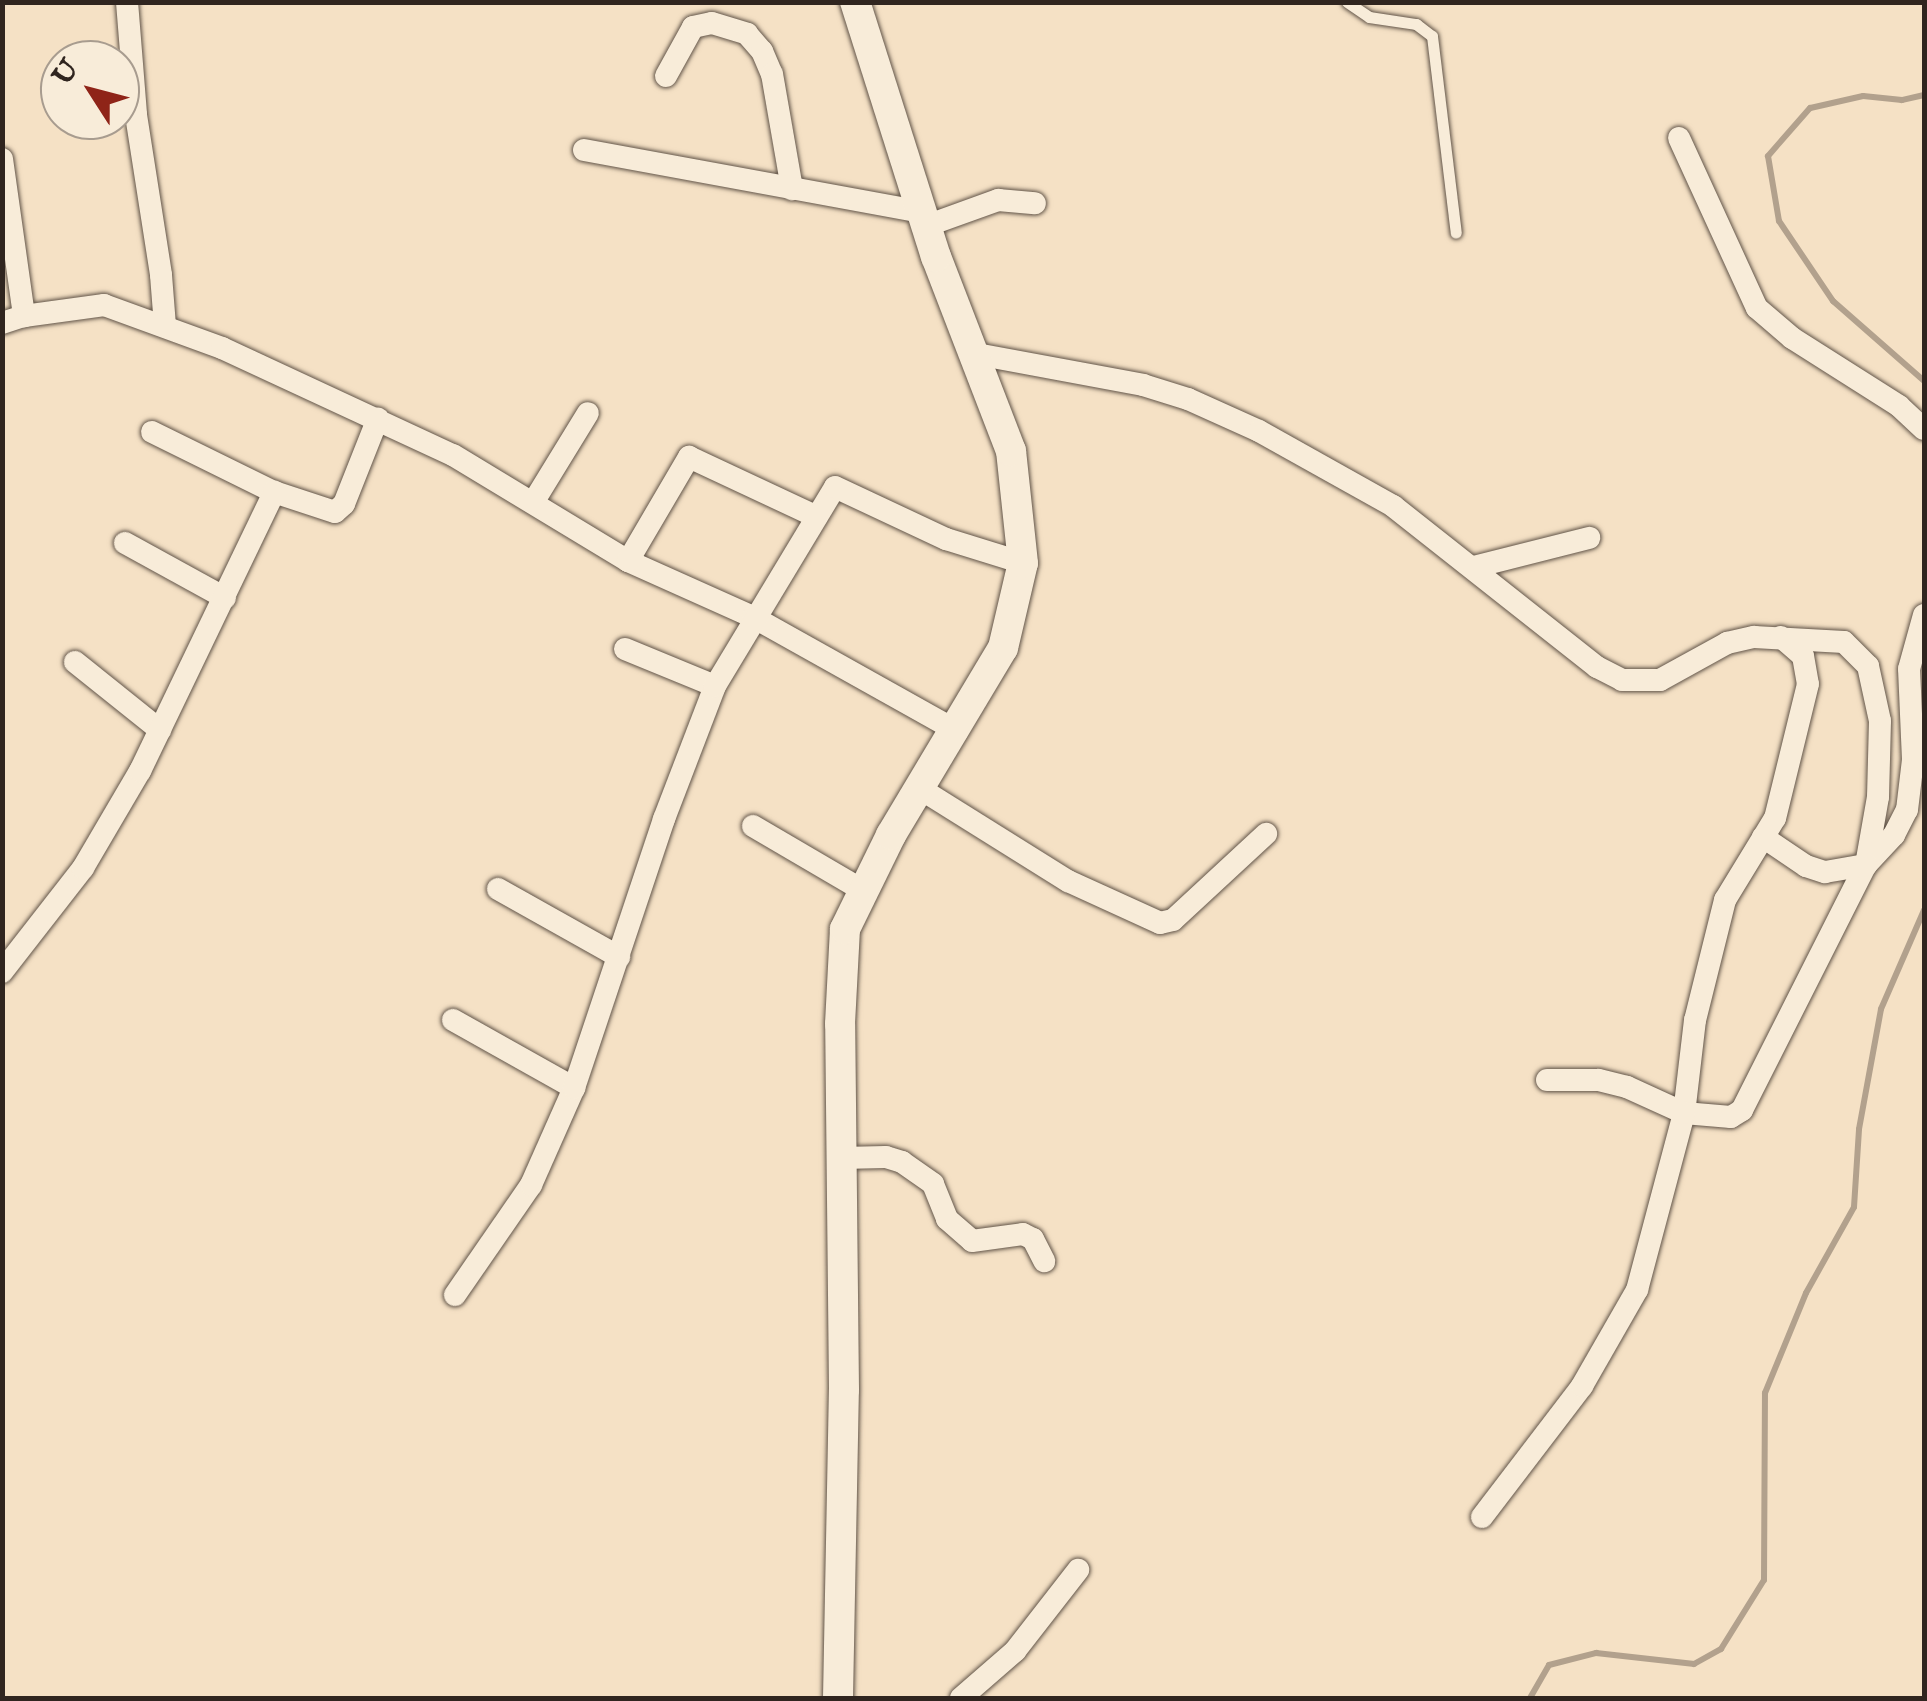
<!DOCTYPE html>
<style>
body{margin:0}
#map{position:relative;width:1927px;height:1701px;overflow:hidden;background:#f5e1c5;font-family:"IM FELL English",serif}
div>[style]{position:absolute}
.stream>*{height:6px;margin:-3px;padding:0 3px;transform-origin:3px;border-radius:3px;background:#b2a18d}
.roads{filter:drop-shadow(0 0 2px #615448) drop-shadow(0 0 2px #615448)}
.service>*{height:11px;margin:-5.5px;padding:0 5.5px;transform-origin:5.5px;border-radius:5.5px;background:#f8ecd9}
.minor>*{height:22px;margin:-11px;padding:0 11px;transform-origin:11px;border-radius:11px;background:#f8ecd9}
.tertiary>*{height:30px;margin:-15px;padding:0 15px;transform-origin:15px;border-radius:15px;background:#f8ecd9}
span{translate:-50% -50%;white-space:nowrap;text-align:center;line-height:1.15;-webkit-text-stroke:8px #f8ecd9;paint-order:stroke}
.frame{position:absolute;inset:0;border:5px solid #30251f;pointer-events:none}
.north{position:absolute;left:40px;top:40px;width:100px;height:100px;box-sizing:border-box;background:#f8ecd9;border:2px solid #a89c8f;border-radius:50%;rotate:306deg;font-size:28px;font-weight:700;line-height:40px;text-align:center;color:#30251f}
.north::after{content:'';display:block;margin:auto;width:35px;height:45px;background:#8f2418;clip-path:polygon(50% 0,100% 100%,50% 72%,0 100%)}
</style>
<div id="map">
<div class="stream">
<div style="left:1924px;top:95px;width:23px;rotate:167deg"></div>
<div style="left:1902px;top:100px;width:39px;rotate:-174deg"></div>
<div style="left:1863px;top:96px;width:54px;rotate:167.2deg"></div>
<div style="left:1810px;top:108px;width:64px;rotate:131.2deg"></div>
<div style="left:1768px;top:156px;width:66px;rotate:80.4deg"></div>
<div style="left:1779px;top:221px;width:97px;rotate:56deg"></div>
<div style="left:1833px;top:301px;width:121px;rotate:41.3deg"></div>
<div style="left:1530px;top:1698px;width:38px;rotate:-60deg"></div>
<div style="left:1549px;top:1665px;width:49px;rotate:-14.3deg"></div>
<div style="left:1596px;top:1653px;width:99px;rotate:6.4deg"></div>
<div style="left:1694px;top:1664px;width:31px;rotate:-29deg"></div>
<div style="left:1721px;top:1649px;width:81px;rotate:-58.1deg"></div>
<div style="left:1764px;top:1580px;width:187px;rotate:-89.7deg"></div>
<div style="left:1765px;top:1393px;width:108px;rotate:-67.7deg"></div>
<div style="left:1806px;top:1293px;width:98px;rotate:-60.8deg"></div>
<div style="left:1854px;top:1207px;width:78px;rotate:-86.3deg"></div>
<div style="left:1859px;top:1129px;width:122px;rotate:-79.6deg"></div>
<div style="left:1881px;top:1009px;width:108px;rotate:-66.5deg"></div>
</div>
<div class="roads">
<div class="service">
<div style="left:1347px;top:2px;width:27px;rotate:34deg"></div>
<div style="left:1369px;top:17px;width:48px;rotate:8.5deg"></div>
<div style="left:1416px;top:24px;width:20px;rotate:37deg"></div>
<div style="left:1432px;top:36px;width:198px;rotate:83.1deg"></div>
</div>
<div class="minor">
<div style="left:127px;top:2px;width:113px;rotate:85.4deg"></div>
<div style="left:136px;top:115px;width:162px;rotate:81.1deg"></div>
<div style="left:161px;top:275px;width:51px;rotate:85.5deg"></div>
<div style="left:666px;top:76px;width:56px;rotate:-61.1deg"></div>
<div style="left:693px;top:27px;width:19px;rotate:-12deg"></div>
<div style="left:712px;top:23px;width:37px;rotate:17deg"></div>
<div style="left:747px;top:34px;width:23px;rotate:49deg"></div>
<div style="left:762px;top:51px;width:25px;rotate:67deg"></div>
<div style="left:772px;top:74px;width:117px;rotate:80.1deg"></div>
<div style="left:1679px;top:138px;width:187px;rotate:65.4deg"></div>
<div style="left:1757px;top:308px;width:46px;rotate:40.6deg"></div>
<div style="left:1792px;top:338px;width:127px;rotate:32.4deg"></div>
<div style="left:1899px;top:406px;width:34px;rotate:43deg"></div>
<div style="left:584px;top:150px;width:343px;rotate:10.4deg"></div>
<div style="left:2px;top:159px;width:159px;rotate:82deg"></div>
<div style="left:926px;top:226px;width:77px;rotate:-19.9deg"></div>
<div style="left:998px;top:200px;width:37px;rotate:5deg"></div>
<div style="left:2px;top:323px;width:23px;rotate:-18deg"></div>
<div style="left:24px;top:316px;width:81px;rotate:-7.8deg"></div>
<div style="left:104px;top:305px;width:126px;rotate:20deg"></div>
<div style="left:222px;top:348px;width:255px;rotate:24.9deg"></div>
<div style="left:453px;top:455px;width:205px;rotate:31.2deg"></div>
<div style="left:628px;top:561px;width:137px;rotate:24.1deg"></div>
<div style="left:753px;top:617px;width:234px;rotate:29.2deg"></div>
<div style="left:971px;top:353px;width:175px;rotate:10.5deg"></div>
<div style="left:1143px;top:385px;width:47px;rotate:17.3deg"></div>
<div style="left:1188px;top:399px;width:78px;rotate:24.3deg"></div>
<div style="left:1259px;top:431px;width:154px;rotate:29.2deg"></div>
<div style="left:1393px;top:506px;width:260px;rotate:38.3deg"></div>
<div style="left:1597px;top:667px;width:28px;rotate:27deg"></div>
<div style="left:1622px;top:680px;width:38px"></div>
<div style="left:1660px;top:680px;width:77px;rotate:-28.9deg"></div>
<div style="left:1727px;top:643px;width:28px;rotate:-13deg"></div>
<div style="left:1754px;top:637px;width:90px;rotate:3.2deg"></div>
<div style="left:1844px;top:642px;width:34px;rotate:45deg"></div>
<div style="left:1868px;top:666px;width:56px;rotate:77.7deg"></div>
<div style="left:1880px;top:721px;width:76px;rotate:91.5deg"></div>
<div style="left:1878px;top:797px;width:69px;rotate:100deg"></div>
<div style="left:1866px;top:865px;width:41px;rotate:-47deg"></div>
<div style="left:1894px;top:835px;width:28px;rotate:-63deg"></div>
<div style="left:1907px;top:810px;width:50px;rotate:-83.2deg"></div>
<div style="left:1913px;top:760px;width:91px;rotate:-92.5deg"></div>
<div style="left:1909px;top:669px;width:56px;rotate:-74.5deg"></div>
<div style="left:152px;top:432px;width:136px;rotate:26.2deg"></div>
<div style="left:534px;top:501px;width:103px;rotate:-58.5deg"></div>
<div style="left:125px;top:543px;width:114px;rotate:28.8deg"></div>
<div style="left:628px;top:561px;width:121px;rotate:-59.6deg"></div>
<div style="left:689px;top:457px;width:141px;rotate:25.1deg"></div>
<div style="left:1474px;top:567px;width:119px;rotate:-14.2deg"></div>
<div style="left:1781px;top:637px;width:29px;rotate:41deg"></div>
<div style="left:1803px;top:656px;width:28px;rotate:80deg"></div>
<div style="left:1808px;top:684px;width:138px;rotate:103.8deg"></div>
<div style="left:1775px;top:818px;width:96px;rotate:121.4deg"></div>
<div style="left:1725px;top:900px;width:124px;rotate:104deg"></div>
<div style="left:1695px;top:1020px;width:94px;rotate:96.7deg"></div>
<div style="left:1684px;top:1113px;width:47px;rotate:4.9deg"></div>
<div style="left:1731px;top:1117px;width:13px;rotate:-32deg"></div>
<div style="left:1742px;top:1110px;width:275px;rotate:-63.2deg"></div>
<div style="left:625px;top:649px;width:97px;rotate:22.3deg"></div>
<div style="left:75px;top:662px;width:109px;rotate:38.7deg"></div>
<div style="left:919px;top:788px;width:176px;rotate:32deg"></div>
<div style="left:1068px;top:881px;width:101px;rotate:24.5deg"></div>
<div style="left:1160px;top:923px;width:13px;rotate:-13deg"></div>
<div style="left:1173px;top:920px;width:127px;rotate:-42.8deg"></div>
<div style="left:753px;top:826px;width:126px;rotate:30.4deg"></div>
<div style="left:1763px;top:837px;width:52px;rotate:34deg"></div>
<div style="left:1806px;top:866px;width:20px;rotate:18deg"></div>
<div style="left:1825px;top:872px;width:42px;rotate:-9.7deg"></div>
<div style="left:498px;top:889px;width:139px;rotate:29.3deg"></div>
<div style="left:2px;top:972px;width:132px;rotate:-52.1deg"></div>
<div style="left:83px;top:868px;width:113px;rotate:-59.6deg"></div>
<div style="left:140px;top:771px;width:310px;rotate:-64.3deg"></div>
<div style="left:274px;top:492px;width:64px;rotate:18.2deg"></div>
<div style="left:335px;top:512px;width:12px;rotate:-42deg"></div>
<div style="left:344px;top:504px;width:92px;rotate:-68.4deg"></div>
<div style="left:453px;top:1020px;width:139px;rotate:29.3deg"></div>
<div style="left:841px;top:1158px;width:45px;rotate:-1.3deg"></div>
<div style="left:886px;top:1157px;width:17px;rotate:17deg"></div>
<div style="left:902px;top:1162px;width:38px;rotate:35deg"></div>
<div style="left:933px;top:1184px;width:38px;rotate:68deg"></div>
<div style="left:947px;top:1219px;width:33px;rotate:41deg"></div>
<div style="left:972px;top:1241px;width:51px;rotate:-7.8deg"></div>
<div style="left:1023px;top:1234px;width:11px;rotate:27deg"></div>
<div style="left:1033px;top:1239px;width:25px;rotate:63deg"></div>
<div style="left:455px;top:1295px;width:134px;rotate:-55.4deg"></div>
<div style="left:531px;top:1185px;width:106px;rotate:-66.1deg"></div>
<div style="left:574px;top:1088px;width:284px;rotate:-71.5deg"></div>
<div style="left:664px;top:819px;width:142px;rotate:-69deg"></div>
<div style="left:715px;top:686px;width:232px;rotate:-58.9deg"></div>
<div style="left:835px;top:487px;width:123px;rotate:25.1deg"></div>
<div style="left:946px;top:539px;width:81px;rotate:17.3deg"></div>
<div style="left:1482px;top:1517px;width:165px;rotate:-52.6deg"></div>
<div style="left:1582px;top:1386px;width:111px;rotate:-60.2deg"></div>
<div style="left:1637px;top:1290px;width:183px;rotate:-75.1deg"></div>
<div style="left:1684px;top:1113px;width:63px;rotate:-155.5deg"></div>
<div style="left:1627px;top:1087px;width:30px;rotate:-166deg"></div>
<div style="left:1598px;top:1080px;width:51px;rotate:180deg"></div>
<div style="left:961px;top:1698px;width:72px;rotate:-41deg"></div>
<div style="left:1015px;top:1651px;width:103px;rotate:-52.1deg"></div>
</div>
<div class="tertiary">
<div style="left:838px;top:1698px;width:308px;rotate:-88.9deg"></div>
<div style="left:844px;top:1390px;width:366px;rotate:-90.6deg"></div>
<div style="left:840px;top:1024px;width:95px;rotate:-87deg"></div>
<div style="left:845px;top:929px;width:105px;rotate:-63.9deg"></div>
<div style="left:891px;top:835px;width:218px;rotate:-59.1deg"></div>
<div style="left:1003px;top:648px;width:87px;rotate:-76.8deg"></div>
<div style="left:1023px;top:563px;width:113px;rotate:-96.1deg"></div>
<div style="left:1011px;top:451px;width:208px;rotate:-111.1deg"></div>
<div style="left:936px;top:257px;width:268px;rotate:-107.6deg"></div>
</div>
</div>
<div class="frame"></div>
<div class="north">U</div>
</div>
